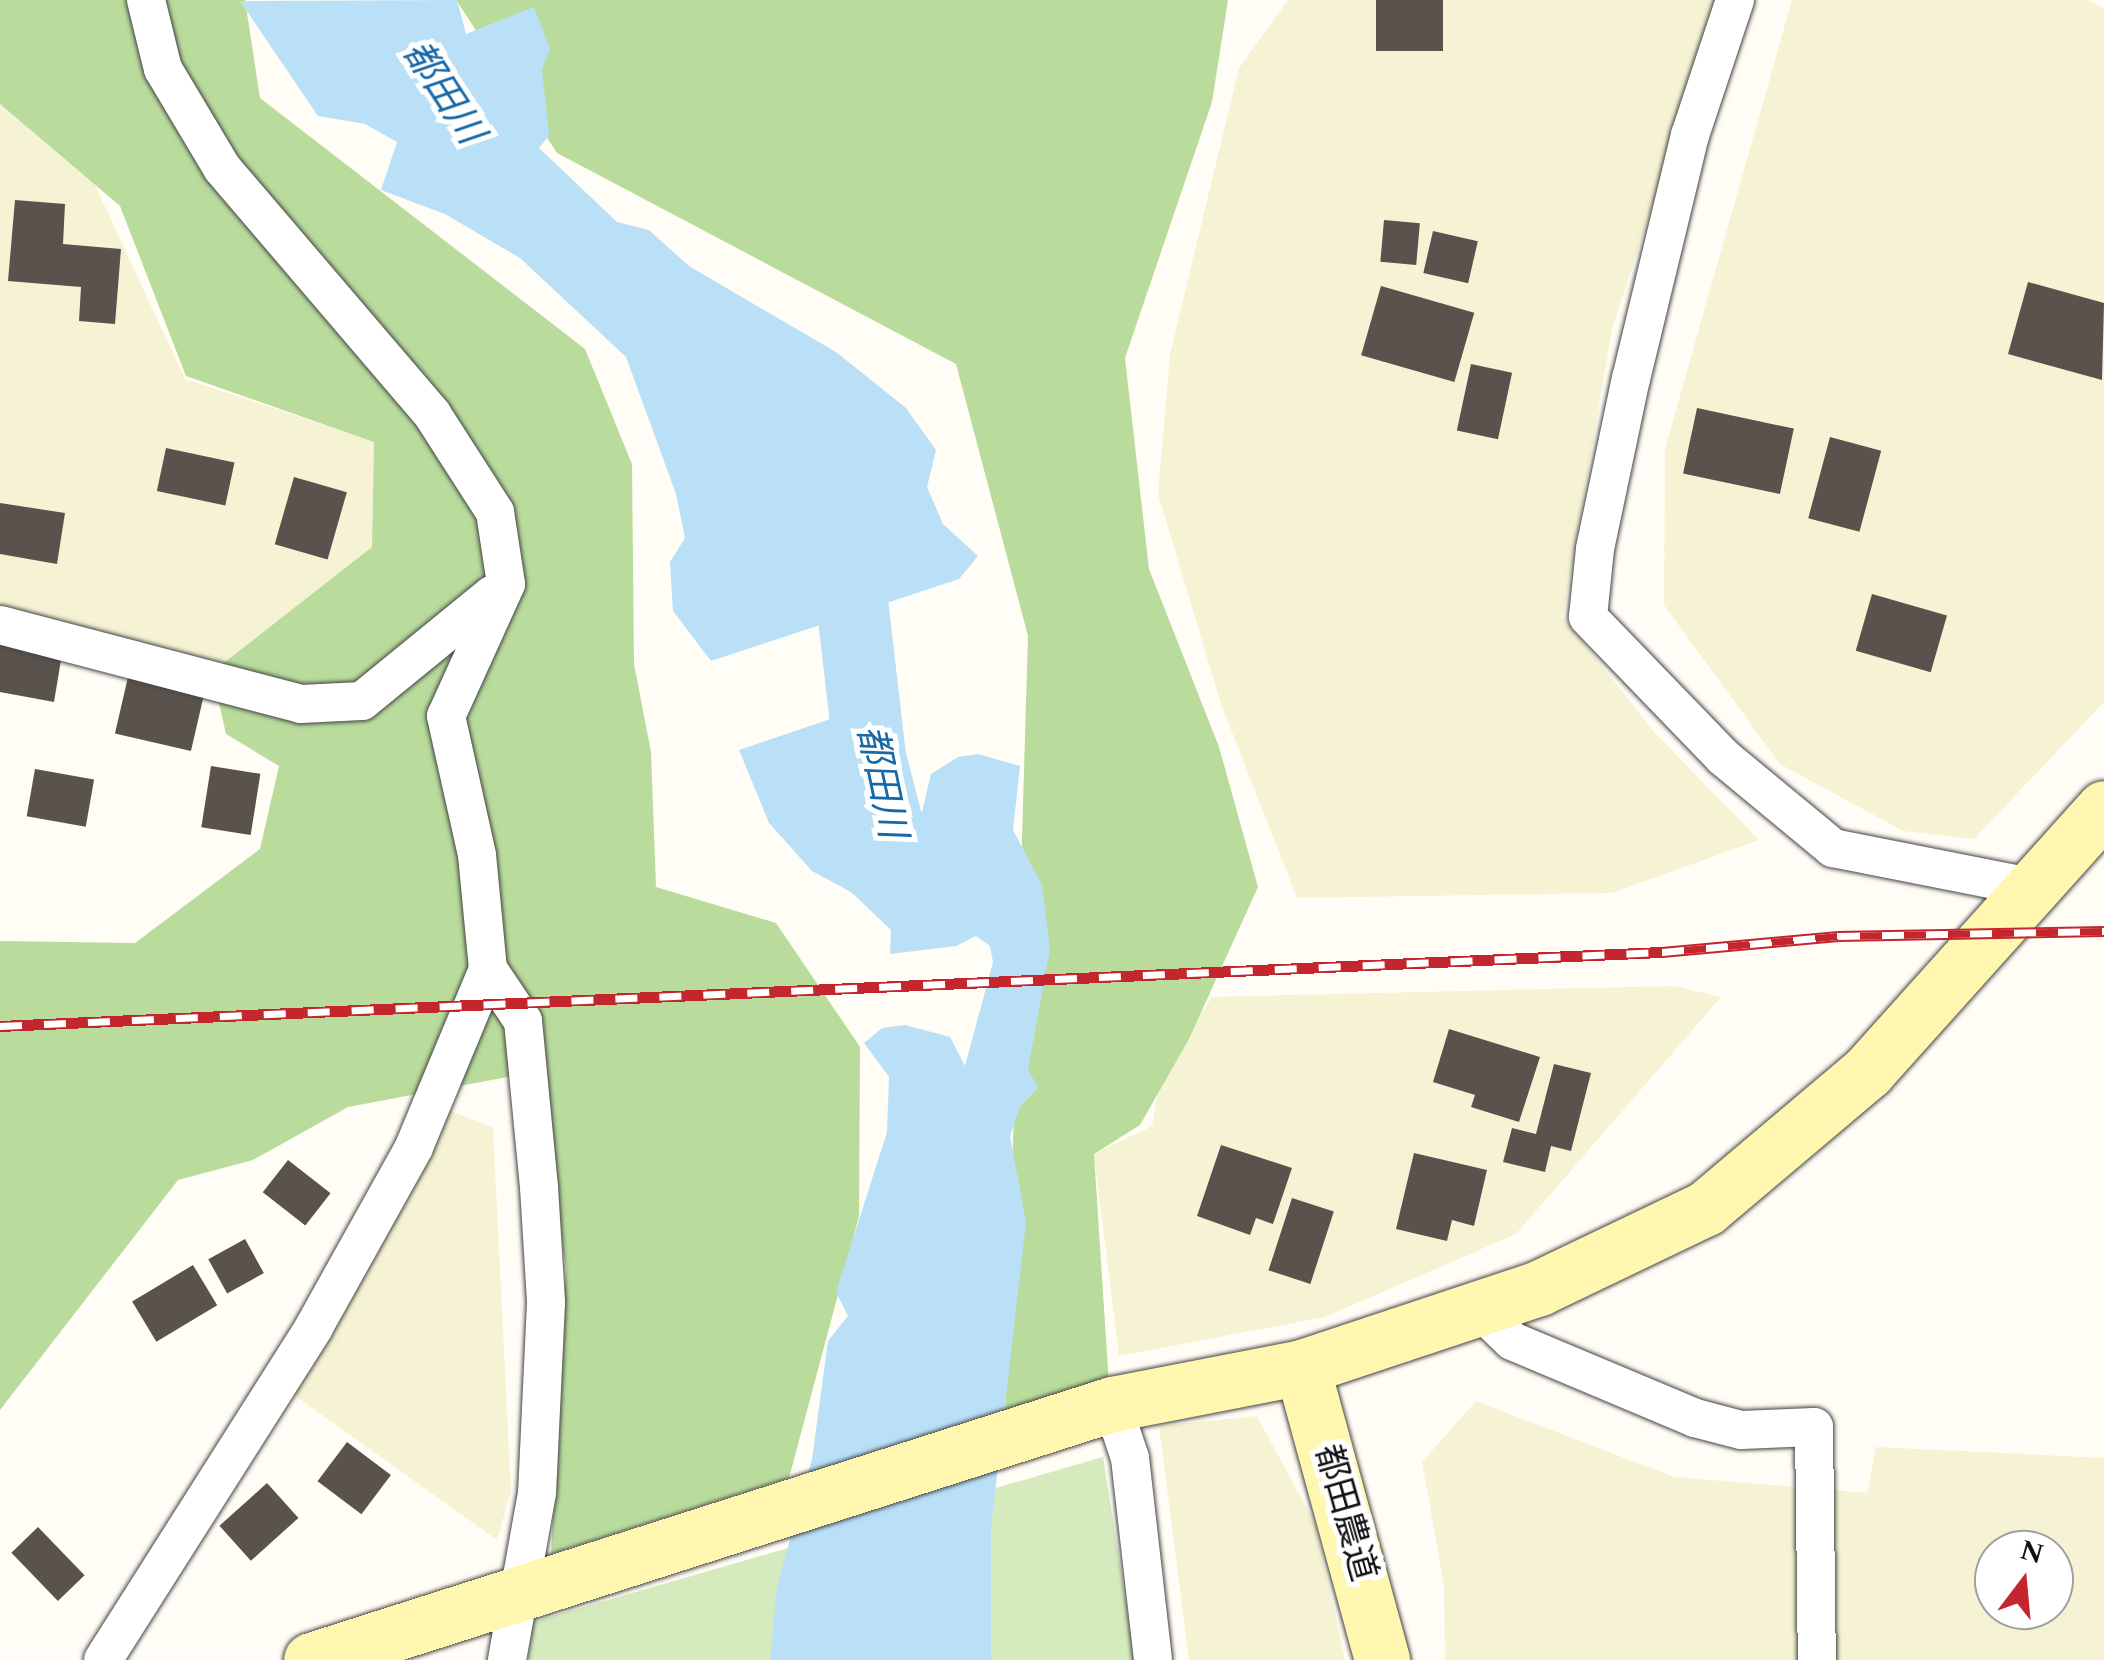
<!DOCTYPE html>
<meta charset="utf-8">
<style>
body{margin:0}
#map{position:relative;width:2104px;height:1660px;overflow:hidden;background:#fffdf5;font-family:Spectral,"Noto Sans JP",serif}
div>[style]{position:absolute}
.farmland>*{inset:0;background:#f6f3d4}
.green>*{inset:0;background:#d5ebbd}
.forest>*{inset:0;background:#b9dc9c}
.water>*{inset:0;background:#b9e0f7}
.river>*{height:72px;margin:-36px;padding:0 36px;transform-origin:36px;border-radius:36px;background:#b9e0f7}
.building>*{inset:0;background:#5a524d;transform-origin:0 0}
.roads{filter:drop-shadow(0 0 2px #444) drop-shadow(0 0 2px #444)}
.street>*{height:38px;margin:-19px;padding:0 19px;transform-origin:19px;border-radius:19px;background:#fff}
.secondary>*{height:55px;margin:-27.5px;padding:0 27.5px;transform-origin:27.5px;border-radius:27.5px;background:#fff6b0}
.rail>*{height:11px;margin-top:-5.5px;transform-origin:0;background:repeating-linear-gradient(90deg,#fff 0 22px,#c4262e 0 44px);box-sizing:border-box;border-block:2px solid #c4262e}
span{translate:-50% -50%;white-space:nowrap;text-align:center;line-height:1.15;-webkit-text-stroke:10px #fff;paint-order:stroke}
.street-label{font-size:35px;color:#111}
.water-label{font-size:38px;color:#1768a6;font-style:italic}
.north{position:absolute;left:1974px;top:1530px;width:100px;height:100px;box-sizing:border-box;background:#fff;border:2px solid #a0a0a0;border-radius:50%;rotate:16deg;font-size:28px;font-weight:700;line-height:40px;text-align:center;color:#111}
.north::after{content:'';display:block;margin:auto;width:35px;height:45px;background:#c4262e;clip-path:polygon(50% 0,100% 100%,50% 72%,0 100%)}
</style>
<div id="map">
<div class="farmland">
<div style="clip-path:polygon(1288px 0,1719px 0,1612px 329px,1563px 617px,1655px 733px,1759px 840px,1612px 893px,1297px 898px,1221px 704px,1158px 494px,1170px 354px,1239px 68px)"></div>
<div style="clip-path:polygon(1792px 0,2089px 0,2104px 9px,2104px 702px,1974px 839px,1903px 831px,1780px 764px,1664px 605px,1665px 449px)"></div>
<div style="clip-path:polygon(0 104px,95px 185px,185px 379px,374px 441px,372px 547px,203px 679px,0 636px)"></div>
<div style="clip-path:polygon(1674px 986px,1721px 997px,1516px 1234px,1325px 1317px,1119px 1356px,1094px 1154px,1152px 1126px,1163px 1066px,1212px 997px)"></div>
<div style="clip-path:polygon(446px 1109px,493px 1128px,511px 1491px,497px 1540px,291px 1393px)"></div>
<div style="clip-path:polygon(evenodd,1476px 1401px,1674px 1477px,1867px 1493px,1876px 1447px,2104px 1458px,2104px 1660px,1445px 1660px,1444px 1585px,1422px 1462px,1476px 1401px,1994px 1550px,2054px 1550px,2054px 1610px,1994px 1610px,1994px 1550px)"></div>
<div style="clip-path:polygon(1257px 1416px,1315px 1524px,1345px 1660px,1189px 1660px,1159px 1426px)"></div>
</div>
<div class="green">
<div style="clip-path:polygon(1103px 1457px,1135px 1660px,528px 1660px,532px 1622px)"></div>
</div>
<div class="forest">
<div style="clip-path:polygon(0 0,245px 0,260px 98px,585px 349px,632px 464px,634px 664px,651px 752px,656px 887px,776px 923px,860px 1047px,859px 1216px,789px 1478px,551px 1554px,566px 1269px,539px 1071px,348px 1107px,253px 1160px,178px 1180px,0 1410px,0 941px,135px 943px,260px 849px,279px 766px,226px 734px,212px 672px,372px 547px,374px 442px,186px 376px,120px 206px,0 104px)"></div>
<div style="clip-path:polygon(456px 0,1228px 0,1212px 102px,1125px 358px,1149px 569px,1219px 747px,1258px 887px,1189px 1039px,1140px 1125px,1094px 1154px,1109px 1385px,1005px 1414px,1028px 636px,956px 364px,557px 153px)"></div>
</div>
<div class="water">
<div style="clip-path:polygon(457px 0,466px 34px,534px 7px,550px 49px,542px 69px,549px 136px,539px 148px,617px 222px,649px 230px,689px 266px,836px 352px,906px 408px,936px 450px,927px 487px,943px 524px,978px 556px,959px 579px,711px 661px,673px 611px,670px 562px,685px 538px,676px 494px,626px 357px,520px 258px,445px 214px,381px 190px,397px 142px,365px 124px,318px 116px,240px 1px)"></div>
<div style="clip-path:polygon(842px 715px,894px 808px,922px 812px,931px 774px,958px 757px,978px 754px,1020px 766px,1013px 830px,1042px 885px,1050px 949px,1028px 1069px,1038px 1088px,1020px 1107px,1010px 1136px,1026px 1222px,991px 1528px,991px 1660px,770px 1660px,777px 1587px,812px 1459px,828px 1341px,848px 1316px,836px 1292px,887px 1132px,889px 1077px,864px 1043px,882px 1028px,905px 1025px,950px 1037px,965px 1066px,993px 962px,990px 946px,976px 936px,956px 946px,890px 954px,891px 930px,851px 892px,812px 871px,769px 823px,739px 750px)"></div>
</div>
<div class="river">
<div style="left:806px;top:530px;width:85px;rotate:57.1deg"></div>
<div style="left:852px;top:601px;width:157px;rotate:83.4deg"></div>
<div style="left:870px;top:757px;width:101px;rotate:75.7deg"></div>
</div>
<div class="building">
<div style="left:1376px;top:0;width:67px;height:51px"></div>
<div style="clip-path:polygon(15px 200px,65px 204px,63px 244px,121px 249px,115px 324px,79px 321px,81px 287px,8px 281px)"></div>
<div style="left:1384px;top:220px;width:36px;height:42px;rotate:5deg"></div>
<div style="left:1433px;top:231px;width:46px;height:43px;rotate:13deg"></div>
<div style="clip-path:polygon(2028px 282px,2104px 303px,2102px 380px,2008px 354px)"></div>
<div style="left:1381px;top:286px;width:97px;height:72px;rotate:16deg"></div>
<div style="left:1471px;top:364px;width:42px;height:68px;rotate:12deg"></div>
<div style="left:1697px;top:408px;width:99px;height:67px;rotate:12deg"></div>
<div style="left:1830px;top:437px;width:53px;height:84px;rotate:15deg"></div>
<div style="left:166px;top:448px;width:70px;height:44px;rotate:12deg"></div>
<div style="left:294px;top:477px;width:55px;height:70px;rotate:16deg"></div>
<div style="clip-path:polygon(0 503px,65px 513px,57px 564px,0 554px)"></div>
<div style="left:1872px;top:594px;width:78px;height:59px;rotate:16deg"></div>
<div style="clip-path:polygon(0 643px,62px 654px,54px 702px,0 692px)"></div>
<div style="left:128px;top:677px;width:78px;height:58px;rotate:13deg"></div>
<div style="left:211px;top:766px;width:50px;height:62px;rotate:9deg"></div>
<div style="left:35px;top:769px;width:60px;height:48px;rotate:10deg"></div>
<div style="clip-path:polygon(1449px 1029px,1540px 1057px,1519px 1122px,1471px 1107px,1475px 1095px,1433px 1082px)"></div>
<div style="clip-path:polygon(1554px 1064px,1591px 1073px,1571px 1151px,1551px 1146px,1545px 1172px,1503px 1162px,1512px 1128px,1536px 1134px)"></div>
<div style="clip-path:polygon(1221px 1145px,1292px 1168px,1273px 1224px,1256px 1218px,1250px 1235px,1197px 1216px)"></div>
<div style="clip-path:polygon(1414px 1153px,1487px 1170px,1474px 1226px,1452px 1220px,1447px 1241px,1396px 1229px)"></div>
<div style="left:288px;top:1160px;width:54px;height:41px;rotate:38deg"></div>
<div style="left:1292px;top:1198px;width:44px;height:76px;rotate:18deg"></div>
<div style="left:245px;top:1239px;width:39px;height:42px;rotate:61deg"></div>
<div style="left:193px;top:1265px;width:47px;height:71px;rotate:59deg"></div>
<div style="left:347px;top:1442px;width:55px;height:49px;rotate:37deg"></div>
<div style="left:267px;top:1483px;width:47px;height:64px;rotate:48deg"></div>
<div style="left:38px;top:1527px;width:67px;height:37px;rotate:46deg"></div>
</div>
<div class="roads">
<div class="street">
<div style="left:146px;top:0;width:71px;rotate:76.2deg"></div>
<div style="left:163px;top:69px;width:115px;rotate:59.2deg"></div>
<div style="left:222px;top:168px;width:323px;rotate:49.5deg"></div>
<div style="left:432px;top:414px;width:117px;rotate:57.3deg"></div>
<div style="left:495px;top:512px;width:73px;rotate:81.3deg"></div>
<div style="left:506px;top:584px;width:145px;rotate:114.4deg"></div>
<div style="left:446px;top:716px;width:142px;rotate:77.4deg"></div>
<div style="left:477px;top:855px;width:115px;rotate:84.5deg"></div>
<div style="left:488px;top:969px;width:63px;rotate:56.1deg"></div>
<div style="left:523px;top:1021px;width:167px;rotate:84.5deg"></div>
<div style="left:539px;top:1187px;width:116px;rotate:86.5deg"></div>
<div style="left:546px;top:1303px;width:190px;rotate:92.7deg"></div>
<div style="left:537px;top:1493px;width:170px;rotate:100.2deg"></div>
<div style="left:1735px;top:0;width:142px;rotate:108.4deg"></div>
<div style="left:1690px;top:135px;width:250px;rotate:103.6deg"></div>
<div style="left:1631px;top:378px;width:175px;rotate:101.9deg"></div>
<div style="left:1595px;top:549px;width:68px;rotate:95.9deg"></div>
<div style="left:1588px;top:617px;width:194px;rotate:46deg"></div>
<div style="left:1723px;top:757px;width:143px;rotate:39.6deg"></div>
<div style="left:1833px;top:848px;width:201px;rotate:11.2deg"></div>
<div style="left:0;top:625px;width:311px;rotate:14.7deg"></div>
<div style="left:301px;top:704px;width:61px;rotate:-2.8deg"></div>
<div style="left:362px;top:701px;width:168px;rotate:-39.2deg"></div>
<div style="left:1478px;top:1308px;width:47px;rotate:44.1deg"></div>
<div style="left:1512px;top:1341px;width:199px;rotate:22.8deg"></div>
<div style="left:1695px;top:1418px;width:48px;rotate:14.6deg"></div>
<div style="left:1741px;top:1430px;width:73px;rotate:-2.4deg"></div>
<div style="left:1814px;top:1427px;width:233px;rotate:89.3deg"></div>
<div style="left:1112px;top:1404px;width:57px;rotate:71.6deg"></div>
<div style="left:1130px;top:1458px;width:203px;rotate:83.5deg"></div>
<div style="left:103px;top:1660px;width:394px;rotate:-57.6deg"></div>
<div style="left:314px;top:1327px;width:206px;rotate:-60.9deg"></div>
<div style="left:414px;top:1147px;width:193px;rotate:-67.4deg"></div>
</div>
<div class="secondary">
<div style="left:1302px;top:1367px;width:304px;rotate:74.7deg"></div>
<div style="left:311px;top:1660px;width:841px;rotate:-17.72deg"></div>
<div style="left:1112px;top:1404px;width:194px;rotate:-11deg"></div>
<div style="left:1302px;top:1367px;width:250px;rotate:-18.4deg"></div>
<div style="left:1539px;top:1288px;width:185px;rotate:-25.6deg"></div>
<div style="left:1706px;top:1208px;width:212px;rotate:-40.2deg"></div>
<div style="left:1868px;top:1071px;width:353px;rotate:-48.1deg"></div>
</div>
</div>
<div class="rail">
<div style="left:0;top:1026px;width:1664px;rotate:-2.55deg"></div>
<div style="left:1662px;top:952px;width:177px;rotate:-5.2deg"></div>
<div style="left:1838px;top:936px;width:266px;rotate:-1.1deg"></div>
</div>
<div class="street-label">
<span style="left:1345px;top:1513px;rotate:74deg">都田農道</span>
</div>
<div class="water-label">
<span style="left:442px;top:93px;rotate:57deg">都田川</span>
<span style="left:880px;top:782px;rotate:78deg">都田川</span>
</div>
<div class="north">N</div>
</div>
